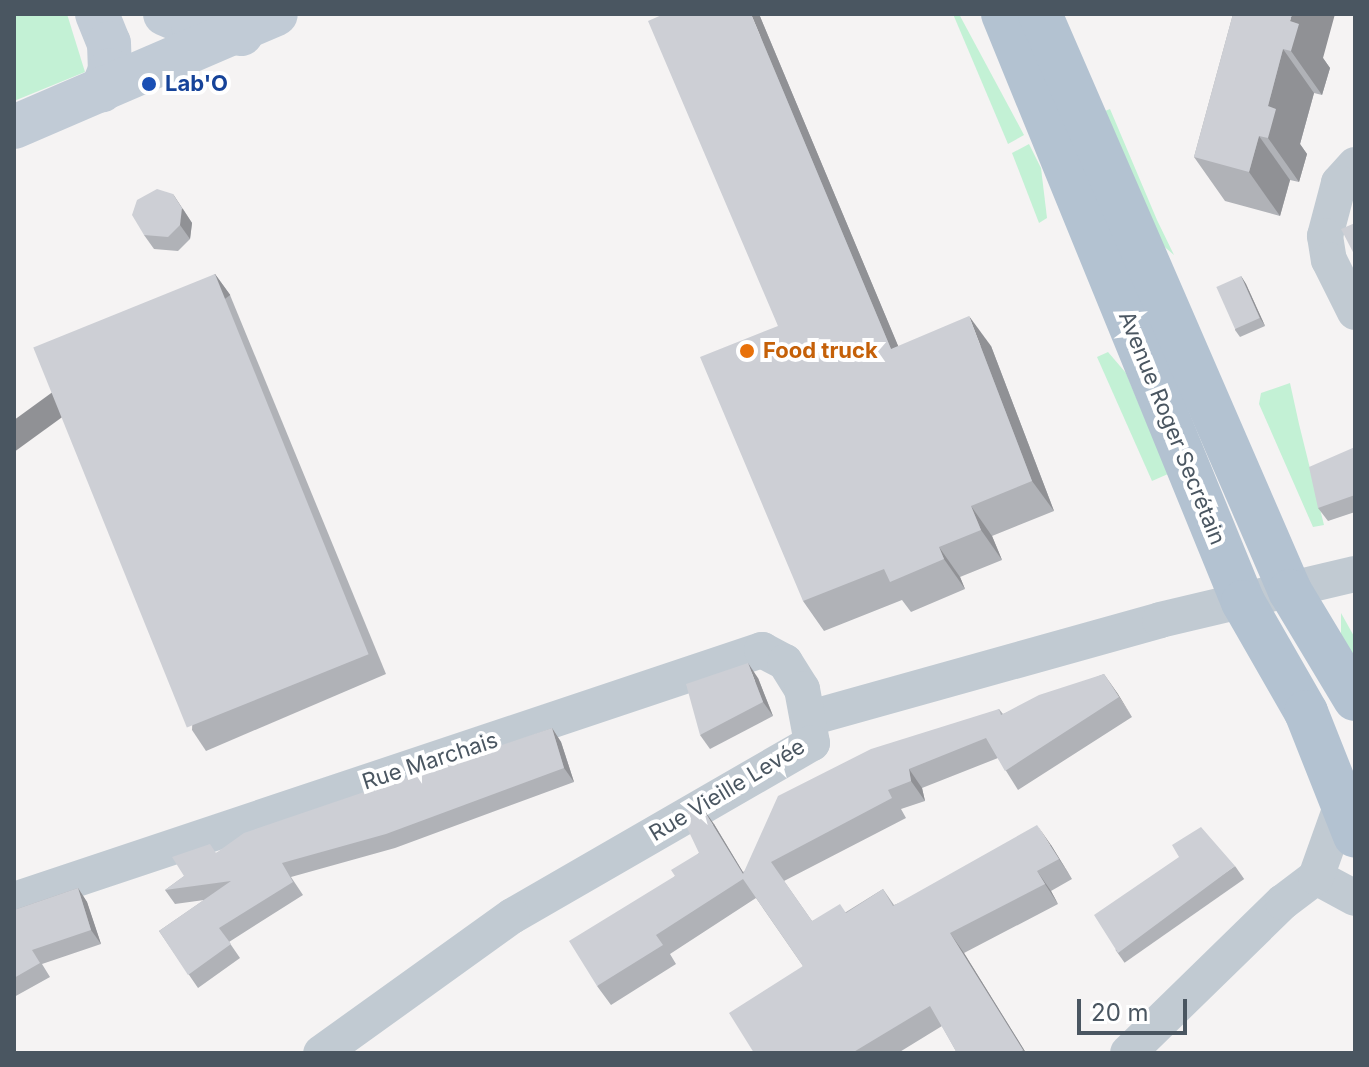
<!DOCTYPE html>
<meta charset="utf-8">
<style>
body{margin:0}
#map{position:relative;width:1369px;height:1067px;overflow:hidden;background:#f5f3f3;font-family:Inter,sans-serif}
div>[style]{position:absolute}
.green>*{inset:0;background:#c3f1d5}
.street>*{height:36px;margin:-18px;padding:0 18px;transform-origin:18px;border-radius:18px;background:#c1cad2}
.secondary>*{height:44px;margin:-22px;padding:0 22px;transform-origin:22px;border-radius:22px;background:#c1cbd6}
.primary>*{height:44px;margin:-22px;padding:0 22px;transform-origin:22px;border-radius:22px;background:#b3c2d1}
.wall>*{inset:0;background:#b0b2b7;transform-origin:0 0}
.shaded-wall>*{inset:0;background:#909195;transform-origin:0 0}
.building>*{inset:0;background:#cdcfd5;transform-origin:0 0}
.dots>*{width:22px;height:22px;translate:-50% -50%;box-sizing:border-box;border:4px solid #fff;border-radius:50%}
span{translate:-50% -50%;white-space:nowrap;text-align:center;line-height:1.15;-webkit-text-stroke:8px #fff;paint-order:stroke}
.transit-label{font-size:22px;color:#164399;font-weight:700}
.left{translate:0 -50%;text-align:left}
.food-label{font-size:22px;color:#c56008;font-weight:700}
.street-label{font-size:22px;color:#4a5661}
.frame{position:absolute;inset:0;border:16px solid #4a5661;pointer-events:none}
.scale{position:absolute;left:1077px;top:999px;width:110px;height:36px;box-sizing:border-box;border:4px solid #4a5661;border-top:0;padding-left:10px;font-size:24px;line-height:28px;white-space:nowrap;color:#4a5661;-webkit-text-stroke:6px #fff;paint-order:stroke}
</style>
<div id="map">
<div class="green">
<div style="clip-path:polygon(14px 14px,67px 14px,85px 72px,14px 101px)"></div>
<div style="clip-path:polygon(953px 14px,959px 14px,1024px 135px,1008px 144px)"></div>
<div style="clip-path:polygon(1110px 109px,1157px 220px,1174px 255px,1160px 243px,1105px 111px)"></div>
<div style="clip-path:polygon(1029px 144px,1041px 168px,1047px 218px,1039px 223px,1012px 153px)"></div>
<div style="clip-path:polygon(1108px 352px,1126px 373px,1168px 474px,1152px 481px,1097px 357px)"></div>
<div style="clip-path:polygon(1290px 383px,1299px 424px,1324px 525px,1313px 527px,1259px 404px,1261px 393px)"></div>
<div style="clip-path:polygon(1341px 613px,1355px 638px,1355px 662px,1341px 641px)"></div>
</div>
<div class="street">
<div style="left:1355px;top:165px;width:24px;rotate:132deg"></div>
<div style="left:1339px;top:183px;width:55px;rotate:104.8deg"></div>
<div style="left:1325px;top:236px;width:24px;rotate:81deg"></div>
<div style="left:1329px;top:260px;width:58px;rotate:63.4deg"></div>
<div style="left:810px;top:718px;width:363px;rotate:-15.6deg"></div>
<div style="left:1160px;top:620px;width:200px;rotate:-13.3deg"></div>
<div style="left:1316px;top:877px;width:44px;rotate:28.3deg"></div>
<div style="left:14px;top:900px;width:789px;rotate:-18.48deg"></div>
<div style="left:762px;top:650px;width:26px;rotate:28deg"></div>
<div style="left:785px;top:662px;width:32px;rotate:58deg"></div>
<div style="left:802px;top:689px;width:55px;rotate:79.5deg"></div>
<div style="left:812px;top:743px;width:346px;rotate:150deg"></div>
<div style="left:512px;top:916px;width:235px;rotate:144.3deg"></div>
<div style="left:1128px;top:1053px;width:216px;rotate:-44.3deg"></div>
<div style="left:1283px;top:902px;width:41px;rotate:-37.1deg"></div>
<div style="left:1316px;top:877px;width:81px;rotate:-70.4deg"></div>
</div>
<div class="secondary">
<div style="left:97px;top:14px;width:31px;rotate:68deg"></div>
<div style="left:109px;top:43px;width:27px;rotate:88deg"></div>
<div style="left:110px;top:70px;width:22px;rotate:112deg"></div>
<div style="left:165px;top:14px;width:30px;rotate:23deg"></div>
<div style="left:193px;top:26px;width:49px;rotate:9.5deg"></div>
<div style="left:14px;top:127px;width:285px;rotate:-23.3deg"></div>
</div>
<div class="primary">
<div style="left:1003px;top:14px;width:635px;rotate:67.8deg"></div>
<div style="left:1243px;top:602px;width:127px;rotate:60.2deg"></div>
<div style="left:1306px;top:712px;width:133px;rotate:68.4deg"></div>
<div style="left:1040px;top:14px;width:629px;rotate:66.57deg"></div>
<div style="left:1290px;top:591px;width:126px;rotate:59deg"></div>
</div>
<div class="wall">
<div style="clip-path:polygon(759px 14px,898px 346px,991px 346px,1054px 511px,992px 536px,1002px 560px,960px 577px,965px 589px,911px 612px,902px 600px,824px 631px,803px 601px,778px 326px)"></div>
<div style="clip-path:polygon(1233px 14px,1323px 58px,1330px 68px,1322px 95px,1314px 93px,1300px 144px,1307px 154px,1299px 182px,1290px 180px,1280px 216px,1225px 201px,1194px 157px)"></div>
<div style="clip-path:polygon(183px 209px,192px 223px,190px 239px,178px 251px,154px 249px,144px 235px)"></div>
<div style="clip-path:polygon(215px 274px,230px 295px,386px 674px,206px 751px,192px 730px)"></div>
<div style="clip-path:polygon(1241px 276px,1246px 284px,1265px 326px,1240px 337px,1235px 330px)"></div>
<div style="clip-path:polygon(1355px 447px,1355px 512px,1328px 521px,1318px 508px)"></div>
<div style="clip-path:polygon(1104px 674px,1132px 717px,1018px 790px,998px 758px,922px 788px,925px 801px,901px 809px,906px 818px,784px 881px,812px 921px,846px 912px,883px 889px,894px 905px,1051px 845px,1072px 879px,1051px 891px,1058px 904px,964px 953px,1026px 1053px,957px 1053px,942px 1026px,898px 1053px,754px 1053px,803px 966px,756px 898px,670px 954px,676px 964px,611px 1005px,597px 986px,675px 876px,699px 853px,714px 824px,743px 872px,999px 709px,1003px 714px)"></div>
<div style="clip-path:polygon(758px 678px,773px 716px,710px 749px,700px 735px)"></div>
<div style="clip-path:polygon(552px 728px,561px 742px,574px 782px,395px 848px,291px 877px,303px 895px,229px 942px,240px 958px,198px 988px,159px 931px,204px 900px,175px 904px,165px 890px,216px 853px)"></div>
<div style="left:1235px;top:866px;width:16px;height:146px;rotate:55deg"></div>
<div style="clip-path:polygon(78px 888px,87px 902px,101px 944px,42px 964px,50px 977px,14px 997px,14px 910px)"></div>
</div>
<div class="shaded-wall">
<div style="clip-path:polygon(751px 14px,759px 14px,912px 379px,891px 349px)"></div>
<div style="clip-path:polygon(1292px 14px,1335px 14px,1323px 58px,1330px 68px,1322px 95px,1291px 51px,1290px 21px)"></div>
<div style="clip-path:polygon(1283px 49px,1314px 93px,1300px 144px,1307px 154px,1299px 182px,1268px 138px,1268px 106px)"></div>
<div style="clip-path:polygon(1259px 136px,1290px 180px,1280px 216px,1249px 172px)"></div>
<div style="clip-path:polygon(173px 194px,192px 223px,190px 239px,180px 225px)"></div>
<div style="left:215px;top:274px;width:26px;height:410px;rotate:54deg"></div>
<div style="clip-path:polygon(1241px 276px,1246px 284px,1265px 326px,1260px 318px)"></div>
<div style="clip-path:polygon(969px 316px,991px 346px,1054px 511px,1032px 481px)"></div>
<div style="clip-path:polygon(971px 506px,992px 536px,1002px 560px,981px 530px)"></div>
<div style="clip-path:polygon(939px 547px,960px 577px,965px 589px,944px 559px)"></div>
<div style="clip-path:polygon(748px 663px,758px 678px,773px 716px,763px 702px)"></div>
<div style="clip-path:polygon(1104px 674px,1118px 694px,1132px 717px,1119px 697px)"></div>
<div style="clip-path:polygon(552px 728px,561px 742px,574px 782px,564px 768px)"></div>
<div style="clip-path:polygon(909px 769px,922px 788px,925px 801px,911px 781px)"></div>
<div style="clip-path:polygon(700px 804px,714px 824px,756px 894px,743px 874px)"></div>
<div style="clip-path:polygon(1037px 825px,1051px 845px,1072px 879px,1059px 859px)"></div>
<div style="clip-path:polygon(1037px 871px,1051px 891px,1058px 904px,1045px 884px)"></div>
<div style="clip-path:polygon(78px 888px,87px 902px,101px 944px,91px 930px)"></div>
<div style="clip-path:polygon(950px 933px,964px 953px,1026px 1053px,1023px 1050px)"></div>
</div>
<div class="building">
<div style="clip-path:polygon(664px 14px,751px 14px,891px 349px,969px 316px,1032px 481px,971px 506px,981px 530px,939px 547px,944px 559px,890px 582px,884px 569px,803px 601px,700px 357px,778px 326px,648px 21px)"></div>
<div style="clip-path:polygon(1233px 14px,1292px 14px,1290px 21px,1299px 24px,1291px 51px,1283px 49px,1268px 106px,1276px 109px,1268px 138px,1259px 136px,1249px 172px,1194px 157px)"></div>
<div style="clip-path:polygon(157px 189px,173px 194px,182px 208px,180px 225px,168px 237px,144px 235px,132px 215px,137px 200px)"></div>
<div style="clip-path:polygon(1355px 223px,1355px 256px,1341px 229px)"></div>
<div style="left:215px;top:274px;width:410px;height:196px;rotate:68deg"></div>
<div style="left:1241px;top:276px;width:46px;height:27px;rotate:66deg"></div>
<div style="clip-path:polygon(1355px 447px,1355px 495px,1318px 508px,1309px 467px)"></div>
<div style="clip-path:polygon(748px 663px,763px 702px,700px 735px,686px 684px)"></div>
<div style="clip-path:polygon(1104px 674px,1119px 697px,1005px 771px,986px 738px,909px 769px,911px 781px,888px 790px,892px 798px,771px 862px,812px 921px,840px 904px,846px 913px,883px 889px,893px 906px,1037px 825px,1059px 859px,1037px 871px,1045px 884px,950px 933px,1023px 1050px,1019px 1053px,957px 1053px,930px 1006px,852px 1053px,754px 1053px,729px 1013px,803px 966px,743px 879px,656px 935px,663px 945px,597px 986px,569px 941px,675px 876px,671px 870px,699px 853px,681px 815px,700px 804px,743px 874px,778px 796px,871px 749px,999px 709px,1001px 715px,1039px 695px)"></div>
<div style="clip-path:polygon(552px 728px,564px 768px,386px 834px,282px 863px,293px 882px,219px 928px,231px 944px,188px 975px,159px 931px,231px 881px,165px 890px,184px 876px,172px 857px,210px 844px,216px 853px,244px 833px)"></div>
<div style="clip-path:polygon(1201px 827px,1235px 866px,1118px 953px,1094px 915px,1179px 857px,1172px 845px)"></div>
<div style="clip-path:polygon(78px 888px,91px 930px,32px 950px,40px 963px,14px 978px,14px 910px)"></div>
</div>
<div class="dots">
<div style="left:149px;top:84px;background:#1a4fb4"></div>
<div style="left:747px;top:351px;background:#e8710a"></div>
</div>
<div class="transit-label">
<span class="left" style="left:165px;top:84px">Lab'O</span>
</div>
<div class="food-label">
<span class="left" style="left:763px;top:351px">Food truck</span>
</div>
<div class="street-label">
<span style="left:1172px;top:428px;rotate:68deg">Avenue Roger Secrétain</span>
<span style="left:430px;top:761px;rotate:-18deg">Rue Marchais</span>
<span style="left:727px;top:790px;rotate:-31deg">Rue Vieille Levée</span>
</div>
<div class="frame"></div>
<div class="scale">20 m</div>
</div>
